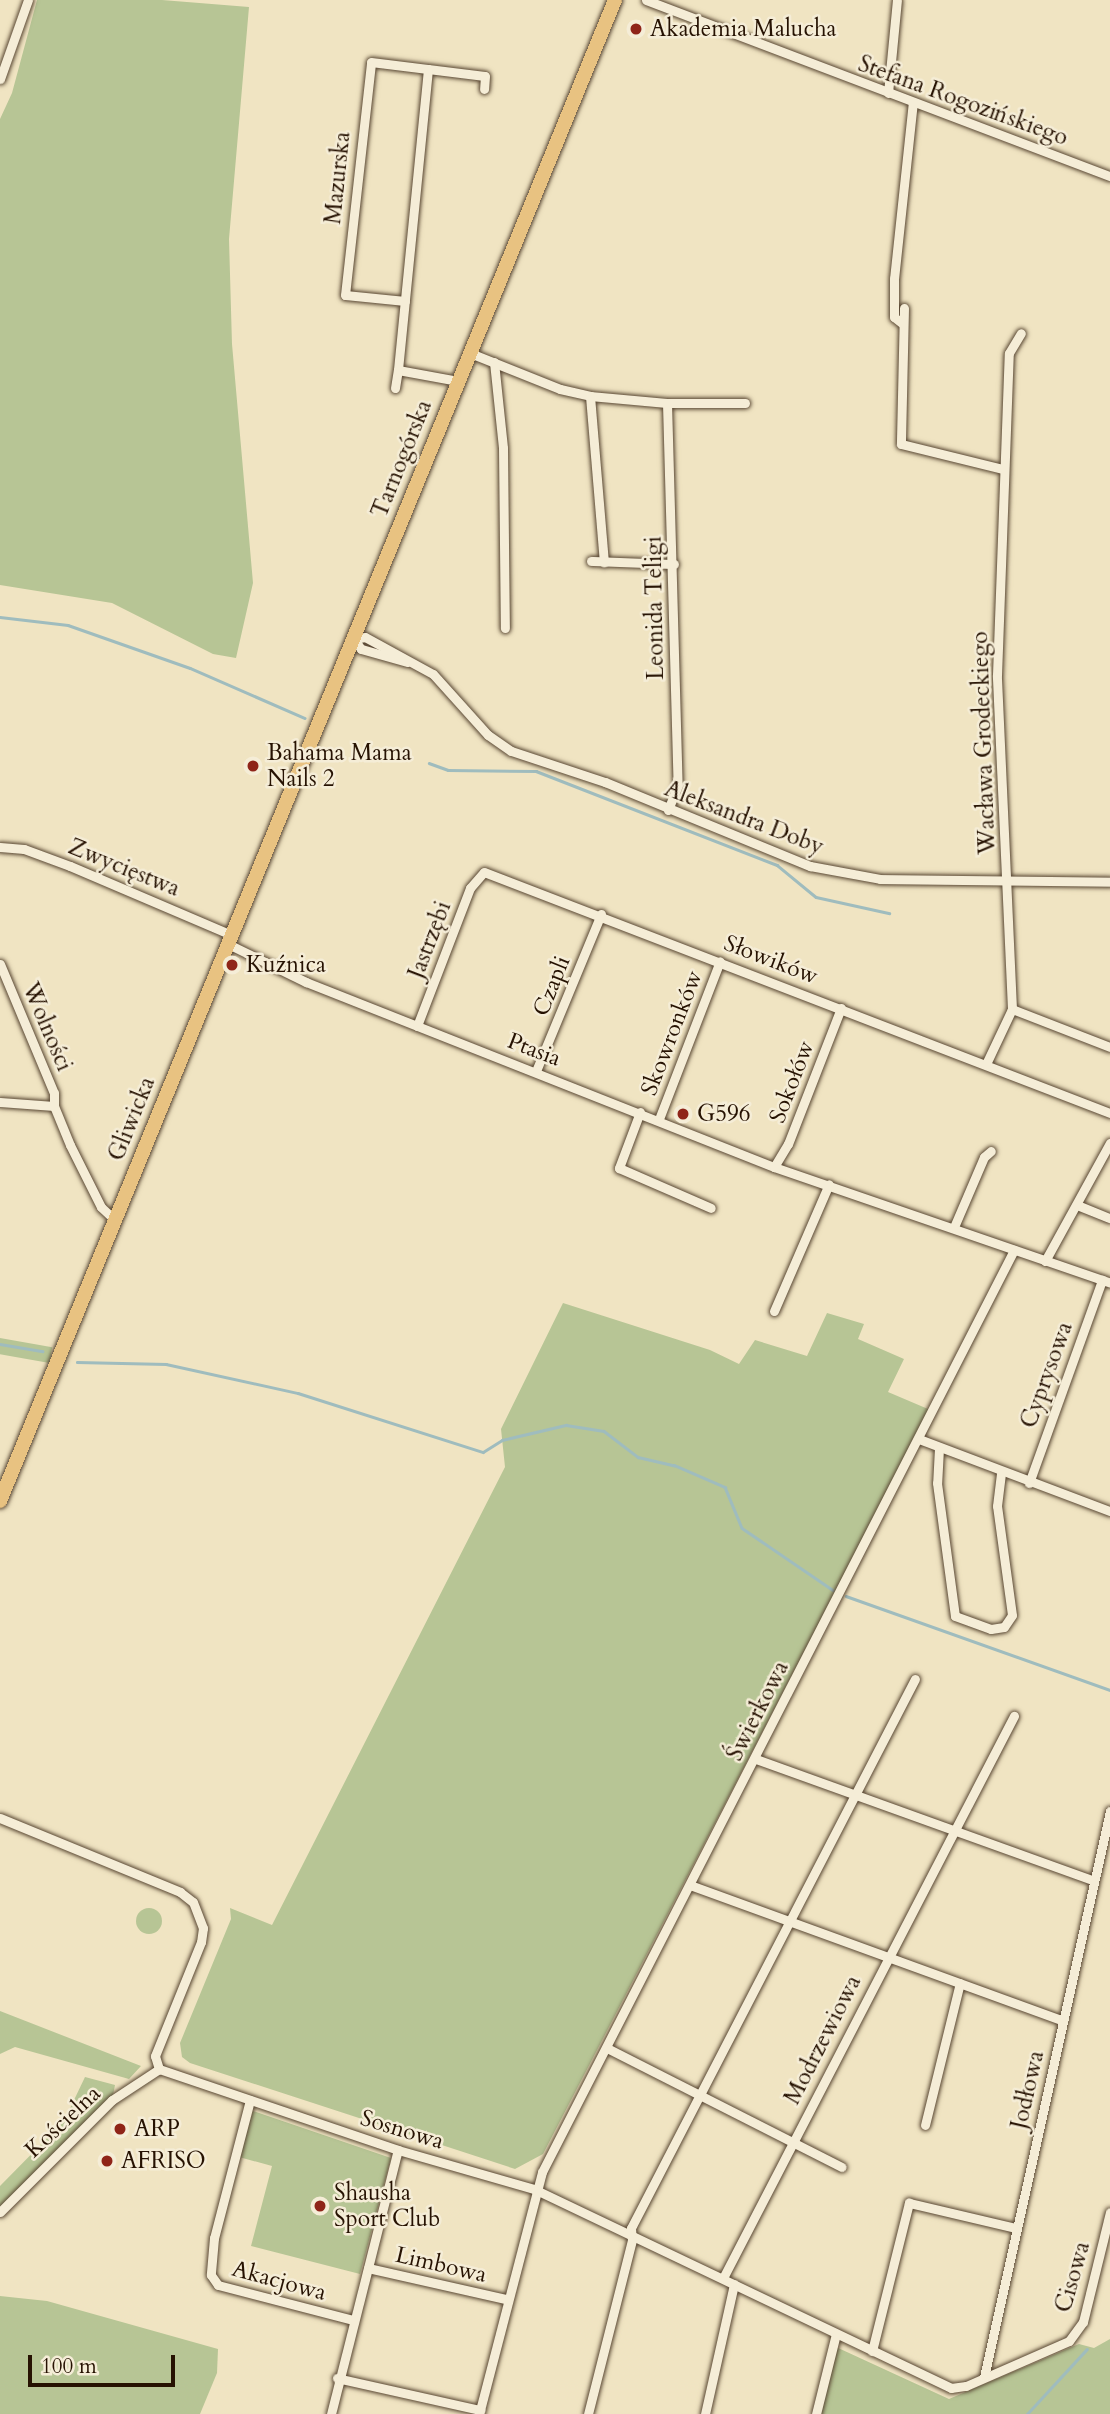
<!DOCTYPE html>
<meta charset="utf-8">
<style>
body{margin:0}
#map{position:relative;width:1110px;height:2414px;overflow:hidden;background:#f0e4c2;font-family:Cardo,serif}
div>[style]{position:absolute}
.green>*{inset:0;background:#b7c595;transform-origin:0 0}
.round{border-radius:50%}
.stream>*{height:2.5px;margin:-1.25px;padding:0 1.25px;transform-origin:1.25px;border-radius:1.25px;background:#9fbcbe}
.roads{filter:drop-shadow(0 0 2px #584632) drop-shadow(0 0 2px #584632)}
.street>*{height:9px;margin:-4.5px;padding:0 4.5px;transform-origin:4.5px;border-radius:4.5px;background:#f5edd7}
.primary>*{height:14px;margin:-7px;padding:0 7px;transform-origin:7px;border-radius:7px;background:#e8c281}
.dots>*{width:19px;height:19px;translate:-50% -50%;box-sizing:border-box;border:4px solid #f5edd7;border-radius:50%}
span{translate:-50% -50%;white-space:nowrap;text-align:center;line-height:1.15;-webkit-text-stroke:5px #f5edd7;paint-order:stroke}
.poi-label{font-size:23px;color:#261202}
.left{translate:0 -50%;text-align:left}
.street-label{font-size:23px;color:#261202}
.scale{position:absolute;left:28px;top:2355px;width:147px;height:32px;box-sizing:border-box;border:4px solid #261202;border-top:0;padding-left:9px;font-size:21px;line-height:24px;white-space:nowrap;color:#261202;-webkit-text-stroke:5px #f5edd7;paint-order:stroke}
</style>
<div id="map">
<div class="green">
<div style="clip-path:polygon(37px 0,162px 0,249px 7px,229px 239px,232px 344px,253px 583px,236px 658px,213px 654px,112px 603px,0 585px,0 119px,12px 93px)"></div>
<div style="clip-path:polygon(563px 1303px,710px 1350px,739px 1364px,755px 1340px,807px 1356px,827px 1313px,864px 1324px,858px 1339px,904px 1359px,888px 1392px,928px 1409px,928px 1413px,543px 2154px,515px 2169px,190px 2063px,182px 2057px,180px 2043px,231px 1919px,230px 1908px,272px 1925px,505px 1467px,501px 1429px)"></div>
<div style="left:0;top:1338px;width:53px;height:16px;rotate:10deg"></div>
<div class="round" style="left:136px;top:1908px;width:26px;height:26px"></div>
<div style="clip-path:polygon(0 2011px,141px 2066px,129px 2079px,15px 2047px,0 2054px)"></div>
<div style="clip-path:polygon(85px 2077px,115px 2085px,112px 2100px,0 2212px,0 2186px,64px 2121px)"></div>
<div style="clip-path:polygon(253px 2111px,391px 2158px,360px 2274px,251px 2246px,272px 2166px,239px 2157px)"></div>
<div style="clip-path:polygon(0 2296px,47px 2301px,218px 2349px,217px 2373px,200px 2414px,0 2414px)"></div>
<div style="clip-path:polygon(1110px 2339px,1110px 2414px,821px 2414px,836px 2347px,949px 2399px,1079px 2344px,1094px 2348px)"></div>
</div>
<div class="stream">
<div style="left:0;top:617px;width:68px;rotate:6.7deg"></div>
<div style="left:68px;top:625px;width:129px;rotate:19.4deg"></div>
<div style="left:190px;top:668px;width:125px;rotate:23.5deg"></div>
<div style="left:429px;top:763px;width:20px;rotate:20deg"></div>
<div style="left:448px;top:770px;width:88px;rotate:0.7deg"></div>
<div style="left:536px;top:771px;width:259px;rotate:21.3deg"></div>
<div style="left:777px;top:865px;width:50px;rotate:39.4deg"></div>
<div style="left:816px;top:897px;width:75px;rotate:12.4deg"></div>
<div style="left:0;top:1344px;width:43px;rotate:9.5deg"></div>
<div style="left:77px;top:1362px;width:89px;rotate:1.3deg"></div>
<div style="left:166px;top:1364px;width:135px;rotate:12.4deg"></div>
<div style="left:298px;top:1393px;width:194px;rotate:17.7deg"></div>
<div style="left:483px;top:1452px;width:22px;rotate:-32deg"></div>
<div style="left:502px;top:1440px;width:66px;rotate:-13.2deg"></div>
<div style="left:566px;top:1425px;width:38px;rotate:9deg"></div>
<div style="left:604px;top:1431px;width:43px;rotate:37.4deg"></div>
<div style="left:638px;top:1457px;width:37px;rotate:13deg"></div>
<div style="left:674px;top:1465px;width:56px;rotate:23.3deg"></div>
<div style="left:725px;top:1487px;width:44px;rotate:67.5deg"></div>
<div style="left:742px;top:1528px;width:110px;rotate:34.3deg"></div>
<div style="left:846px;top:1596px;width:280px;rotate:19.6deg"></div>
<div style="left:1027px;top:2414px;width:88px;rotate:-47.3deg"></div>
</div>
<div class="roads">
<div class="street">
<div style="left:646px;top:0;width:496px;rotate:20.8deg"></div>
<div style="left:428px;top:69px;width:57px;rotate:7deg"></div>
<div style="left:485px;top:76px;width:13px;rotate:94deg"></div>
<div style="left:0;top:79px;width:84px;rotate:-70.5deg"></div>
<div style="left:888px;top:93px;width:93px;rotate:-84.5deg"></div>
<div style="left:405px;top:301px;width:60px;rotate:-174.3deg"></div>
<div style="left:345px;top:295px;width:234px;rotate:-83.6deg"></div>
<div style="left:371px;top:62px;width:57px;rotate:7deg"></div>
<div style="left:428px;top:69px;width:302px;rotate:95.7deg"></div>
<div style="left:398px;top:370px;width:61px;rotate:10.4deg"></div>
<div style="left:904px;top:308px;width:136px;rotate:91.3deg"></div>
<div style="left:901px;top:444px;width:105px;rotate:13.8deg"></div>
<div style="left:903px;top:324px;width:11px;rotate:-142deg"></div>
<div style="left:894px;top:317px;width:38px;rotate:-90deg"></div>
<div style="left:894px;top:279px;width:178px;rotate:-83.9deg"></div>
<div style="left:470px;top:353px;width:97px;rotate:21.8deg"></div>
<div style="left:560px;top:389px;width:31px;rotate:13deg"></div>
<div style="left:590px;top:396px;width:77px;rotate:5.2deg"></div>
<div style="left:667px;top:403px;width:78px"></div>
<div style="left:494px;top:362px;width:86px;rotate:84deg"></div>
<div style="left:503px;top:448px;width:180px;rotate:89.4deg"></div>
<div style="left:395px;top:388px;width:18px;rotate:-81deg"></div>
<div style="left:590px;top:396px;width:167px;rotate:85.2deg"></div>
<div style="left:667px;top:403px;width:382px;rotate:88.4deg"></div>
<div style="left:678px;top:785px;width:27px;rotate:112deg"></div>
<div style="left:591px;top:561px;width:83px;rotate:2.1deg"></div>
<div style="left:407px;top:662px;width:48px;rotate:-164.2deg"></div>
<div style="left:361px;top:649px;width:12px;rotate:-125deg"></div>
<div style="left:354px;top:639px;width:11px;rotate:-10deg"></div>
<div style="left:365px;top:637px;width:77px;rotate:28.6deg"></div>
<div style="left:433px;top:674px;width:82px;rotate:48deg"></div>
<div style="left:488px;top:735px;width:28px;rotate:35deg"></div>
<div style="left:511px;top:751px;width:99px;rotate:18.3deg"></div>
<div style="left:605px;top:782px;width:222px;rotate:22.3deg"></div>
<div style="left:810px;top:866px;width:71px;rotate:10.5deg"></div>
<div style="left:880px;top:879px;width:230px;rotate:0.7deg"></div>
<div style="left:0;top:847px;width:24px;rotate:5deg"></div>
<div style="left:24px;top:849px;width:49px;rotate:20.3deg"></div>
<div style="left:70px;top:866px;width:176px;rotate:23.1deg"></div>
<div style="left:228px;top:944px;width:87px;rotate:26deg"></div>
<div style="left:306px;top:982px;width:503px;rotate:21.57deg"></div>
<div style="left:774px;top:1167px;width:355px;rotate:19deg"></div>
<div style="left:0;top:964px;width:140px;rotate:67.3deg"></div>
<div style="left:54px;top:1093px;width:13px;rotate:90deg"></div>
<div style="left:54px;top:1106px;width:42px;rotate:67.7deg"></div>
<div style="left:70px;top:1145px;width:69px;rotate:63.4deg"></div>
<div style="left:101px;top:1207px;width:19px;rotate:43deg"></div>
<div style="left:1012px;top:1009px;width:334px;rotate:-92.6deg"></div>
<div style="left:997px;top:675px;width:322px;rotate:-87.9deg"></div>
<div style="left:1009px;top:353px;width:23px;rotate:-59deg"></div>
<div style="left:1012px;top:1009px;width:105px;rotate:21.2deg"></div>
<div style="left:417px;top:1026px;width:148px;rotate:-69deg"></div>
<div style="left:470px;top:888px;width:21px;rotate:-49deg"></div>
<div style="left:484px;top:872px;width:671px;rotate:21.06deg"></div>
<div style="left:986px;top:1064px;width:61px;rotate:-64.7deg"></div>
<div style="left:536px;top:1071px;width:170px;rotate:-67.5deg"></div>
<div style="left:0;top:1102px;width:54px;rotate:4.2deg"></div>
<div style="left:640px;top:1112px;width:60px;rotate:110.6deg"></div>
<div style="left:619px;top:1168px;width:100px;rotate:23.5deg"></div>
<div style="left:659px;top:1119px;width:169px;rotate:-68.9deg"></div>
<div style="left:774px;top:1167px;width:27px;rotate:-59deg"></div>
<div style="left:788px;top:1144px;width:146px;rotate:-68.7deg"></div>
<div style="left:1077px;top:1205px;width:35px;rotate:22deg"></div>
<div style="left:954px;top:1227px;width:76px;rotate:-66.8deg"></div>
<div style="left:984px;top:1157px;width:9px;rotate:-41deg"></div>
<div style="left:1045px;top:1261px;width:135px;rotate:-61.2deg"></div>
<div style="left:774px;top:1311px;width:138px;rotate:-66.6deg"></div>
<div style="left:919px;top:1439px;width:204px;rotate:20.7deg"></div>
<div style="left:939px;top:1448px;width:35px;rotate:93deg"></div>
<div style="left:937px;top:1483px;width:134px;rotate:82.3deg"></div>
<div style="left:955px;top:1616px;width:38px;rotate:20deg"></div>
<div style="left:991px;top:1629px;width:13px;rotate:-9deg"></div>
<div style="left:1004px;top:1627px;width:14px;rotate:-56deg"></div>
<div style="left:1012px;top:1615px;width:110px;rotate:-97.8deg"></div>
<div style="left:997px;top:1506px;width:34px;rotate:-83deg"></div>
<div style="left:1029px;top:1483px;width:216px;rotate:-70.2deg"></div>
<div style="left:756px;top:1759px;width:359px;rotate:19.8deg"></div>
<div style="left:0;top:1818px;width:195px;rotate:22.3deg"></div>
<div style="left:180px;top:1892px;width:16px;rotate:38deg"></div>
<div style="left:193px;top:1902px;width:28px;rotate:69deg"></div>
<div style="left:203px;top:1928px;width:14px;rotate:98deg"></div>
<div style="left:201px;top:1942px;width:123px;rotate:112deg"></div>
<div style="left:155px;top:2056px;width:14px;rotate:73deg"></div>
<div style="left:159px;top:2069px;width:252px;rotate:18.7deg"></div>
<div style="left:398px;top:2150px;width:141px;rotate:16deg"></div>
<div style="left:534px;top:2189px;width:462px;rotate:25.5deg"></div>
<div style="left:951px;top:2388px;width:15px;rotate:-8deg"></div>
<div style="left:966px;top:2386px;width:112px;rotate:-23.6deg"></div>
<div style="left:1069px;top:2341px;width:24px;rotate:-54deg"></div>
<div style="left:1083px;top:2322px;width:113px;rotate:-76.2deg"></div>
<div style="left:690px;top:1885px;width:397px;rotate:20deg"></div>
<div style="left:607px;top:2048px;width:263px;rotate:26.9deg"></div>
<div style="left:250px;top:2100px;width:143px;rotate:104.6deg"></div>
<div style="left:214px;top:2238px;width:37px;rotate:95deg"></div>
<div style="left:211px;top:2275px;width:12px;rotate:55deg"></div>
<div style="left:218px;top:2285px;width:139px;rotate:14.5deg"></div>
<div style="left:925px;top:2125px;width:146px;rotate:-76.2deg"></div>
<div style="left:0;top:2212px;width:158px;rotate:-45deg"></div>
<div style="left:112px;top:2100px;width:56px;rotate:-33.4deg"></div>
<div style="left:368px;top:2268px;width:141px;rotate:12.7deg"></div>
<div style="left:723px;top:2278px;width:633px;rotate:-62.63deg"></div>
<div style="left:872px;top:2351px;width:153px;rotate:-76deg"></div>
<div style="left:909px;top:2203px;width:110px;rotate:13.2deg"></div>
<div style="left:984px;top:2377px;width:580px;rotate:-77.45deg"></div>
<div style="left:337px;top:2378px;width:147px;rotate:12.6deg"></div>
<div style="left:331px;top:2414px;width:272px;rotate:-75.8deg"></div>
<div style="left:479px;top:2414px;width:250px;rotate:-75.4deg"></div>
<div style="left:542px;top:2172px;width:1036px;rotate:-62.89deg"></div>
<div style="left:588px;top:2414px;width:179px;rotate:-75.8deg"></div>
<div style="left:632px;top:2240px;width:12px;rotate:-95deg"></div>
<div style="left:631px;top:2228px;width:618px;rotate:-62.65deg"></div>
<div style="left:705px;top:2414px;width:133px;rotate:-77.4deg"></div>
<div style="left:816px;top:2414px;width:82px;rotate:-76deg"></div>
</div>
<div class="primary">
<div style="left:0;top:1501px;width:1622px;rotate:-67.72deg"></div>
</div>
</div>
<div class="dots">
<div style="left:636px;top:29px;background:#8f2418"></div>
<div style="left:253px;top:766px;background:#8f2418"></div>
<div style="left:232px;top:965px;background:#8f2418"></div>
<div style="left:683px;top:1114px;background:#8f2418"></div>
<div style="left:120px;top:2129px;background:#8f2418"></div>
<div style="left:107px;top:2161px;background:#8f2418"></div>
<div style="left:320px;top:2206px;background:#8f2418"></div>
</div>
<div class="poi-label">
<span class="left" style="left:650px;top:29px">Akademia Malucha</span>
<span class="left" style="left:267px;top:766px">Bahama Mama<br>Nails 2</span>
<span class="left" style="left:246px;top:965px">Kuźnica</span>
<span class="left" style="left:697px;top:1114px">G596</span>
<span class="left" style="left:134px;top:2129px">ARP</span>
<span class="left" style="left:121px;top:2161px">AFRISO</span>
<span class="left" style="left:334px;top:2206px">Shausha<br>Sport Club</span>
</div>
<div class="street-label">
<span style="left:963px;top:101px;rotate:20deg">Stefana Rogozińskiego</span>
<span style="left:338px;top:178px;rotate:-84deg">Mazurska</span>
<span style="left:402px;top:459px;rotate:-68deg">Tarnogórska</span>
<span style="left:655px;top:608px;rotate:-91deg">Leonida Teligi</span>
<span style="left:984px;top:743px;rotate:-92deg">Wacława Grodeckiego</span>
<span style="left:744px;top:818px;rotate:21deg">Aleksandra Doby</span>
<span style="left:124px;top:868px;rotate:22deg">Zwycięstwa</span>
<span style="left:430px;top:940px;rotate:-69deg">Jastrzębi</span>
<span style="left:771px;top:960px;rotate:21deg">Słowików</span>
<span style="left:552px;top:986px;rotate:-68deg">Czapli</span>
<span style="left:47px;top:1027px;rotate:67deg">Wolności</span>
<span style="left:672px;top:1033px;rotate:-69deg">Skowronków</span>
<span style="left:534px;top:1050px;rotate:21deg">Ptasia</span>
<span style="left:792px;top:1082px;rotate:-69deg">Sokołów</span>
<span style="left:132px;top:1119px;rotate:-68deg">Gliwicka</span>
<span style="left:1047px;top:1375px;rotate:-70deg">Cyprysowa</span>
<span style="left:758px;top:1711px;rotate:-63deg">Świerkowa</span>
<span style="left:823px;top:2040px;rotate:-63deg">Modrzewiowa</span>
<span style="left:1028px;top:2090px;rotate:-77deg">Jodłowa</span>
<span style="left:63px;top:2122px;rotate:-43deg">Kościelna</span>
<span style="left:402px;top:2130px;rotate:17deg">Sosnowa</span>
<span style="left:441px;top:2265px;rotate:13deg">Limbowa</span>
<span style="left:1073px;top:2277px;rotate:-74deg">Cisowa</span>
<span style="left:279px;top:2281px;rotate:15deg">Akacjowa</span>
</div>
<div class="scale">100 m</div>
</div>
